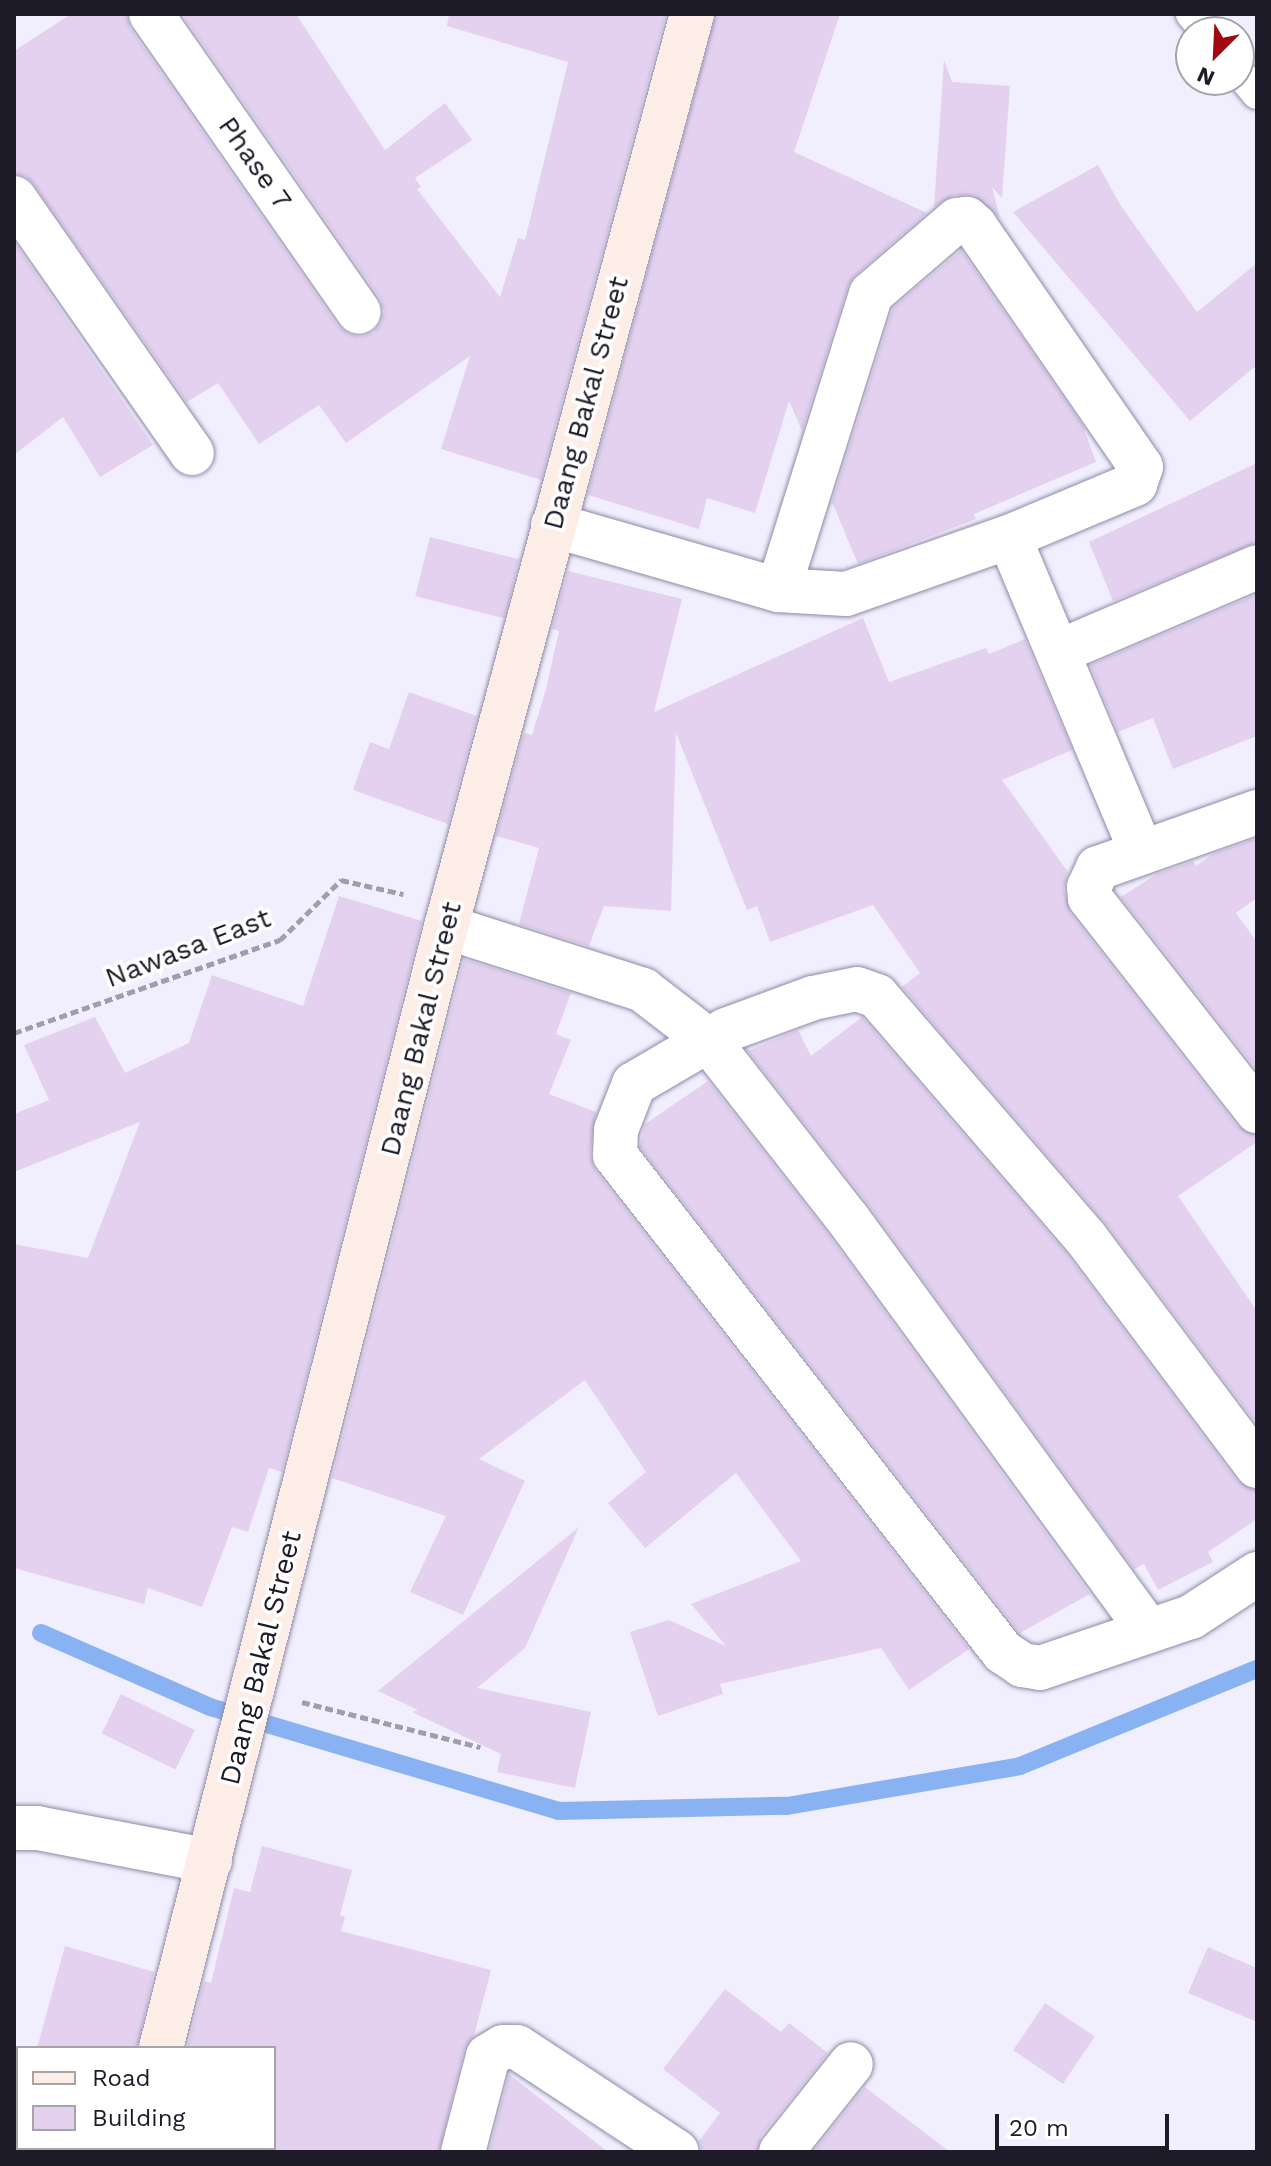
<!DOCTYPE html>
<style>
body{margin:0}
#map{position:relative;width:1271px;height:2166px;overflow:hidden;background:#f1effd;font-family:"Work Sans",sans-serif}
div>[style]{position:absolute}
.stream>*{height:18px;margin:-9px;padding:0 9px;transform-origin:9px;border-radius:9px;background:#89b2f2}
.building>*{inset:0;background:#e4d1f0;transform-origin:0 0}
.path>*{height:5px;margin-top:-2.5px;transform-origin:0;background:repeating-linear-gradient(90deg,#a09eab 0 8px,transparent 0 12px)}
.roads{filter:drop-shadow(0 0 2px #8e8aa9) drop-shadow(0 0 2px #8e8aa9)}
.lane>*{height:30px;margin:-15px;padding:0 15px;transform-origin:15px;border-radius:15px;background:#fff}
.street>*{height:44px;margin:-22px;padding:0 22px;transform-origin:22px;border-radius:22px;background:#fff}
.secondary>*{height:44px;margin:-22px;padding:0 22px;transform-origin:22px;border-radius:22px;background:#fcede7}
span{translate:-50% -50%;white-space:nowrap;text-align:center;line-height:1.15;-webkit-text-stroke:7px #fff;paint-order:stroke}
.street-label{font-size:28px;color:#1d1b27}
.frame{position:absolute;inset:0;border:16px solid #1d1b27;pointer-events:none}
.legend{position:absolute;left:16px;top:2046px;width:260px;height:104px;box-sizing:border-box;background:#fff;border:2px solid #a5a4a9;margin:0;padding:10px 14px;list-style:none;font-size:24px;color:#1d1b27}
.legend li{display:flex;align-items:center;gap:16px;height:40px}
.legend b{width:40px;border:2px solid #a5a4a9}
.north{position:absolute;left:1175px;top:16px;width:80px;height:80px;box-sizing:border-box;background:#fff;border:2px solid #a5a4a9;border-radius:50%;rotate:204deg;font-size:22px;font-weight:700;line-height:32px;text-align:center;color:#1d1b27}
.north::after{content:'';display:block;margin:auto;width:28px;height:36px;background:#a20810;clip-path:polygon(50% 0,100% 100%,50% 72%,0 100%)}
.scale{position:absolute;left:995px;top:2114px;width:174px;height:36px;box-sizing:border-box;border:4px solid #1d1b27;border-top:0;padding-left:10px;font-size:24px;line-height:28px;white-space:nowrap;color:#1d1b27;-webkit-text-stroke:6px #fff;paint-order:stroke}
</style>
<div id="map">
<div class="stream">
<div style="left:41px;top:1633px;width:184px;rotate:23.6deg"></div>
<div style="left:210px;top:1707px;width:363px;rotate:16.6deg"></div>
<div style="left:558px;top:1811px;width:229px;rotate:-1.3deg"></div>
<div style="left:787px;top:1806px;width:236px;rotate:-9.7deg"></div>
<div style="left:1020px;top:1766px;width:256px;rotate:-22.3deg"></div>
</div>
<div class="building">
<div style="clip-path:polygon(71px 14px,126px 14px,130px 28px,338px 326px,348px 334px,360px 337px,373px 333px,381px 323px,384px 311px,380px 298px,184px 17px,188px 14px,296px 14px,385px 150px,445px 103px,472px 140px,415px 178px,421px 187px,417px 189px,500px 297px,518px 238px,525px 240px,568px 62px,447px 26px,449px 14px,666px 14px,541px 480px,441px 449px,470px 356px,346px 443px,319px 405px,259px 444px,218px 383px,187px 402px,34px 184px,25px 176px,14px 173px,14px 51px)"></div>
<div style="clip-path:polygon(716px 14px,840px 14px,794px 152px,927px 213px,855px 275px,848px 286px,802px 431px,789px 401px,755px 513px,707px 498px,699px 529px,588px 495px)"></div>
<div style="clip-path:polygon(944px 60px,952px 82px,1010px 86px,1002px 198px,992px 187px,1000px 218px,974px 195px,954px 195px,934px 207px)"></div>
<div style="clip-path:polygon(1098px 165px,1121px 206px,1197px 312px,1257px 263px,1257px 365px,1190px 421px,1013px 212px)"></div>
<div style="clip-path:polygon(14px 242px,153px 445px,100px 477px,63px 417px,14px 455px)"></div>
<div style="clip-path:polygon(961px 250px,1083px 426px,1096px 462px,974px 514px,976px 519px,858px 564px,832px 502px,893px 308px)"></div>
<div style="clip-path:polygon(1257px 463px,1257px 542px,1113px 601px,1089px 542px)"></div>
<div style="left:430px;top:537px;width:92px;height:61px;rotate:14deg"></div>
<div style="clip-path:polygon(568px 571px,682px 599px,654px 712px,863px 618px,889px 682px,986px 648px,989px 654px,1025px 639px,1072px 750px,1002px 780px,1068px 872px,1064px 889px,1070px 913px,1237px 1126px,1257px 1135px,1257px 1142px,1178px 1196px,1257px 1311px,1257px 1424px,1104px 1221px,902px 987px,920px 973px,873px 905px,770px 942px,757px 906px,747px 910px,676px 733px,671px 911px,604px 906px,589px 946px,519px 924px,539px 848px,496px 836px,524px 733px,532px 735px,546px 689px,559px 631px,552px 629px)"></div>
<div style="clip-path:polygon(1257px 594px,1257px 736px,1173px 769px,1153px 718px,1118px 732px,1090px 665px)"></div>
<div style="clip-path:polygon(409px 692px,477px 716px,448px 824px,353px 790px,370px 742px,389px 749px)"></div>
<div style="clip-path:polygon(1257px 838px,1257px 898px,1236px 913px,1257px 942px,1257px 1070px,1121px 897px,1157px 874px,1193px 861px,1196px 866px,1213px 854px)"></div>
<div style="clip-path:polygon(339px 896px,422px 921px,282px 1472px,269px 1468px,248px 1532px,232px 1527px,202px 1607px,148px 1588px,144px 1604px,14px 1568px,14px 1244px,88px 1258px,140px 1122px,14px 1172px,14px 1114px,49px 1100px,24px 1045px,95px 1017px,125px 1073px,189px 1043px,212px 975px,303px 1006px)"></div>
<div style="clip-path:polygon(464px 959px,571px 993px,556px 1034px,571px 1040px,549px 1094px,596px 1112px,590px 1154px,595px 1170px,969px 1649px,909px 1690px,881px 1648px,720px 1684px,723px 1694px,658px 1716px,630px 1632px,669px 1620px,726px 1646px,691px 1604px,801px 1561px,736px 1473px,645px 1548px,608px 1503px,646px 1472px,585px 1380px,479px 1459px,525px 1481px,463px 1615px,410px 1592px,446px 1516px,332px 1478px)"></div>
<div style="clip-path:polygon(862px 1017px,1066px 1253px,1237px 1481px,1257px 1490px,1257px 1519px,1208px 1552px,1213px 1562px,1158px 1590px,1144px 1564px,1134px 1569px,868px 1204px,748px 1051px,798px 1030px,811px 1056px)"></div>
<div style="clip-path:polygon(708px 1081px,828px 1234px,1090px 1594px,1020px 1633px,640px 1147px,645px 1124px)"></div>
<div style="clip-path:polygon(579px 1527px,525px 1648px,477px 1688px,591px 1712px,575px 1788px,497px 1772px,501px 1754px,412px 1712px,418px 1710px,378px 1691px)"></div>
<div style="left:121px;top:1694px;width:82px;height:44px;rotate:26deg"></div>
<div style="clip-path:polygon(262px 1846px,352px 1870px,340px 1915px,345px 1917px,341px 1931px,491px 1970px,474px 2036px,464px 2050px,439px 2152px,274px 2152px,274px 2048px,187px 2048px,204px 1981px,211px 1983px,234px 1888px,250px 1892px)"></div>
<div style="clip-path:polygon(65px 1946px,154px 1972px,137px 2048px,37px 2048px)"></div>
<div style="clip-path:polygon(1208px 1947px,1257px 1968px,1257px 2022px,1188px 1993px)"></div>
<div style="clip-path:polygon(725px 1989px,781px 2032px,789px 2023px,828px 2053px,761px 2136px,757px 2152px,702px 2152px,699px 2141px,720px 2113px,663px 2069px)"></div>
<div style="left:1045px;top:2003px;width:60px;height:57px;rotate:34deg"></div>
<div style="clip-path:polygon(509px 2074px,608px 2152px,489px 2152px)"></div>
<div style="clip-path:polygon(865px 2087px,950px 2152px,813px 2152px)"></div>
</div>
<div class="path">
<div style="left:14px;top:1033px;width:282px;rotate:-19.3deg"></div>
<div style="left:280px;top:940px;width:86px;rotate:-44.5deg"></div>
<div style="left:341px;top:880px;width:64px;rotate:12.7deg"></div>
<div style="left:302px;top:1702px;width:184px;rotate:14.2deg"></div>
</div>
<div class="roads">
<div class="lane">
<div style="left:1191px;top:14px;width:23px;rotate:50deg"></div>
<div style="left:1239px;top:72px;width:28px;rotate:51deg"></div>
</div>
<div class="street">
<div style="left:151px;top:14px;width:363px;rotate:55.1deg"></div>
<div style="left:14px;top:198px;width:311px;rotate:55.1deg"></div>
<div style="left:553px;top:525px;width:234px;rotate:16.1deg"></div>
<div style="left:778px;top:590px;width:68px;rotate:3.4deg"></div>
<div style="left:846px;top:594px;width:173px;rotate:-19.3deg"></div>
<div style="left:1009px;top:537px;width:137px;rotate:-22.8deg"></div>
<div style="left:1135px;top:484px;width:18px;rotate:-71deg"></div>
<div style="left:1141px;top:467px;width:293px;rotate:-124.6deg"></div>
<div style="left:975px;top:226px;width:11px;rotate:-139deg"></div>
<div style="left:967px;top:219px;width:10px;rotate:174deg"></div>
<div style="left:957px;top:220px;width:113px;rotate:139.3deg"></div>
<div style="left:871px;top:294px;width:310px;rotate:107.4deg"></div>
<div style="left:1009px;top:537px;width:341px;rotate:67.2deg"></div>
<div style="left:1058px;top:652px;width:216px;rotate:-23.1deg"></div>
<div style="left:1257px;top:812px;width:169px;rotate:160.6deg"></div>
<div style="left:1098px;top:868px;width:21px;rotate:115deg"></div>
<div style="left:1089px;top:887px;width:11px;rotate:85deg"></div>
<div style="left:1090px;top:898px;width:271px;rotate:51.9deg"></div>
<div style="left:446px;top:927px;width:207px;rotate:17.7deg"></div>
<div style="left:643px;top:990px;width:82px;rotate:37.6deg"></div>
<div style="left:708px;top:1040px;width:227px;rotate:52deg"></div>
<div style="left:848px;top:1219px;width:509px;rotate:53.87deg"></div>
<div style="left:1257px;top:1466px;width:286px;rotate:-126.9deg"></div>
<div style="left:1085px;top:1237px;width:318px;rotate:-130.8deg"></div>
<div style="left:877px;top:996px;width:21px;rotate:-161deg"></div>
<div style="left:857px;top:989px;width:45px;rotate:168.4deg"></div>
<div style="left:813px;top:998px;width:93px;rotate:159.8deg"></div>
<div style="left:726px;top:1030px;width:107px;rotate:149.6deg"></div>
<div style="left:634px;top:1084px;width:49px;rotate:111.4deg"></div>
<div style="left:616px;top:1130px;width:25px;rotate:92deg"></div>
<div style="left:615px;top:1155px;width:631px;rotate:52.02deg"></div>
<div style="left:1003px;top:1652px;width:23px;rotate:34deg"></div>
<div style="left:1022px;top:1665px;width:18px;rotate:9deg"></div>
<div style="left:1040px;top:1668px;width:159px;rotate:-18.7deg"></div>
<div style="left:1191px;top:1617px;width:79px;rotate:-33.1deg"></div>
<div style="left:14px;top:1828px;width:23px"></div>
<div style="left:37px;top:1828px;width:176px;rotate:10.8deg"></div>
<div style="left:463px;top:2152px;width:99px;rotate:-75.4deg"></div>
<div style="left:488px;top:2056px;width:17px;rotate:-31deg"></div>
<div style="left:503px;top:2047px;width:14px"></div>
<div style="left:517px;top:2047px;width:191px;rotate:33.3deg"></div>
<div style="left:781px;top:2152px;width:112px;rotate:-51.5deg"></div>
</div>
<div class="secondary">
<div style="left:161px;top:2048px;width:1157px;rotate:-75.74deg"></div>
<div style="left:446px;top:927px;width:946px;rotate:-74.92deg"></div>
<div style="left:135px;top:2152px;width:4px;rotate:-76deg"></div>
</div>
</div>
<div class="street-label">
<span style="left:255px;top:163px;rotate:55deg">Phase 7</span>
<span style="left:586px;top:403px;rotate:-75deg">Daang Bakal Street</span>
<span style="left:188px;top:948px;rotate:-21deg">Nawasa East</span>
<span style="left:421px;top:1029px;rotate:-76deg">Daang Bakal Street</span>
<span style="left:261px;top:1658px;rotate:-76deg">Daang Bakal Street</span>
</div>
<div class="frame"></div>
<ul class="legend">
<li><b style="height:10px;background:#fcede7"></b>Road</li>
<li><b style="height:22px;background:#e4d1f0"></b>Building</li>
</ul>
<div class="north">N</div>
<div class="scale">20 m</div>
</div>
